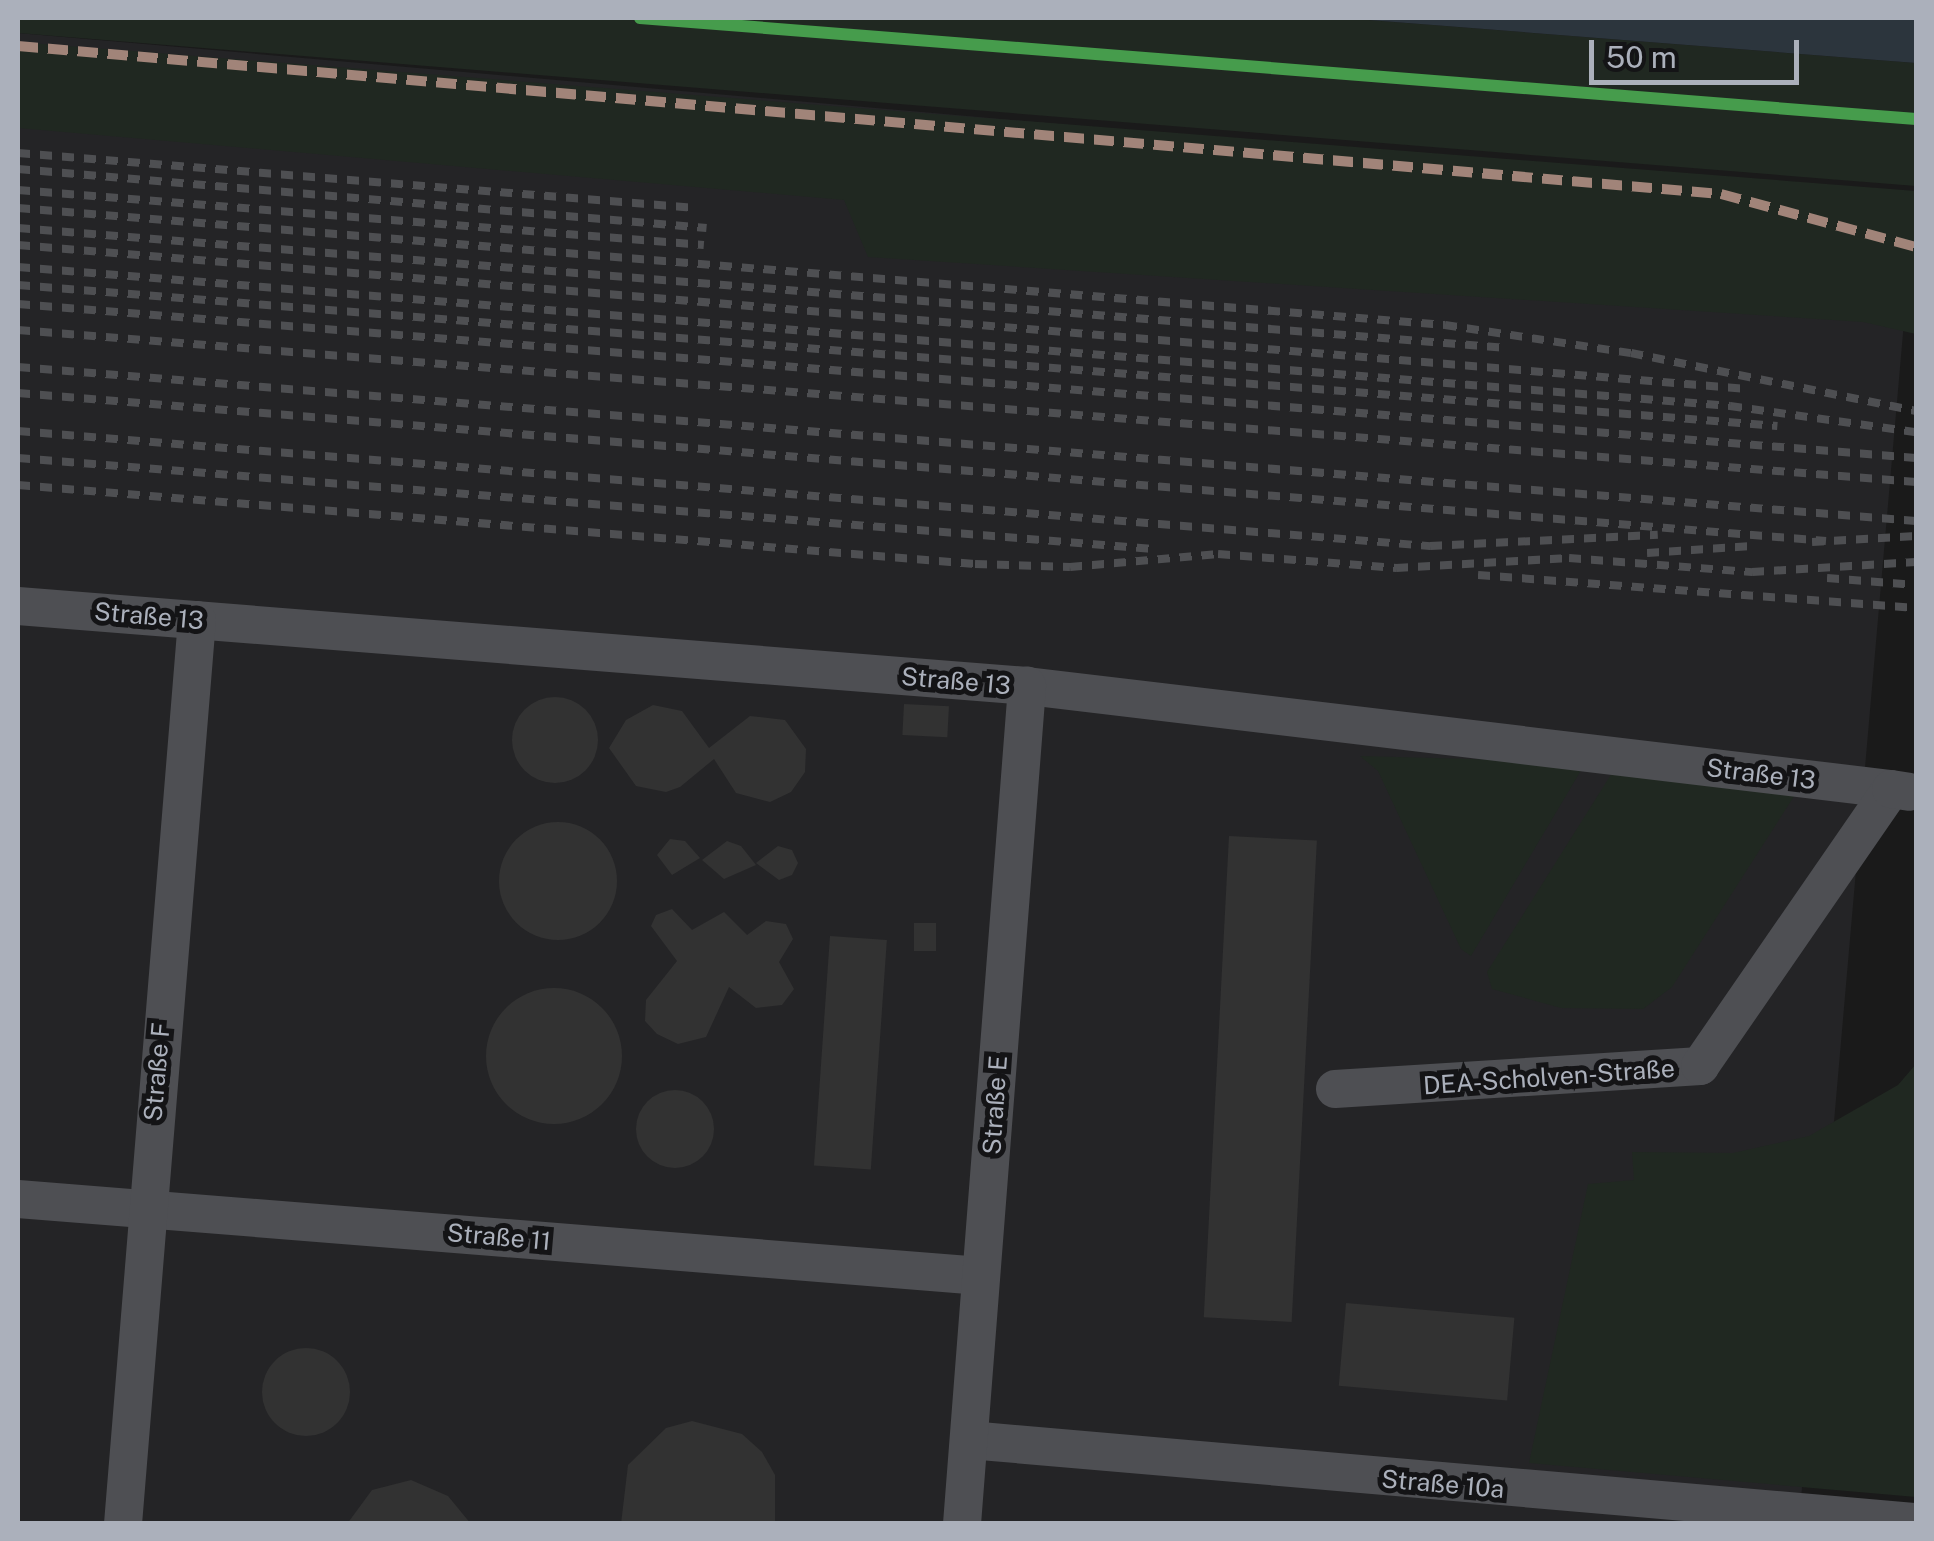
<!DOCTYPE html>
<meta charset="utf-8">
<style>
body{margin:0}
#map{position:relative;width:1934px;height:1541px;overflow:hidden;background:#1a1a1a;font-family:"Public Sans",sans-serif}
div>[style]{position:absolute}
.built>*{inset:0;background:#242426;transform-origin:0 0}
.green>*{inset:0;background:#202821}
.water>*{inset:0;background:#2c353d}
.building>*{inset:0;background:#323232;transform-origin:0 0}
.round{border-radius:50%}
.minor>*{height:38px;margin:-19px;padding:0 19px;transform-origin:19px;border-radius:19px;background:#4e4f53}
.rail>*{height:8px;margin-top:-4px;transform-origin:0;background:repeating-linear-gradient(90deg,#4e4f52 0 12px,transparent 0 22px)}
.quiet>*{height:10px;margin-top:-5px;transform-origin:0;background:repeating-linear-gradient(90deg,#a18479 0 20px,transparent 0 30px)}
.cycleway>*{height:12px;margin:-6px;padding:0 6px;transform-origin:6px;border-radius:6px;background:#469c4c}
span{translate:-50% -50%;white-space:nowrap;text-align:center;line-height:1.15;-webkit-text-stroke:10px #141416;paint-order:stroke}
.street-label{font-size:25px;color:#abb0bb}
.frame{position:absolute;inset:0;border:20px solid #abb0bb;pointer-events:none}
.scale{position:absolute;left:1589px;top:40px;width:210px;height:45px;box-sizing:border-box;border:5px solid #abb0bb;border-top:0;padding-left:12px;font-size:30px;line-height:35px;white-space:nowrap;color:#abb0bb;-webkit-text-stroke:8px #141416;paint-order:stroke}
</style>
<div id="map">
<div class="built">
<div style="left:18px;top:33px;width:1904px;height:1490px;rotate:5deg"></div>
</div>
<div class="green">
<div style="clip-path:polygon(18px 18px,1343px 18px,1916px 63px,1916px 186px,18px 33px)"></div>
<div style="clip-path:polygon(18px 42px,1916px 191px,1916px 334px,1863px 322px,868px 257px,844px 200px,18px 128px)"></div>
<div style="clip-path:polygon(1360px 756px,1586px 762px,1471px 956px,1461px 949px,1378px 771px)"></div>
<div style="clip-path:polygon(1617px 765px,1798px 790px,1672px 987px,1643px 1009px,1561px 1008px,1492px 989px,1487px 972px)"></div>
<div style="clip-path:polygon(1916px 1064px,1916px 1497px,1529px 1463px,1588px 1184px,1634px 1180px,1632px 1152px,1733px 1153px,1809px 1136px,1898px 1085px)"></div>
</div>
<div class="water">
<div style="clip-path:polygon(1343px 18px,1916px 18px,1916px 63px)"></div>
</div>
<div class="building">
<div class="round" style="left:512px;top:697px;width:86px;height:86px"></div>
<div style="left:904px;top:704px;width:45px;height:31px;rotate:3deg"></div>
<div style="clip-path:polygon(653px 705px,682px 711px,709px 748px,750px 716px,785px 720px,806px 749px,805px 772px,791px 792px,770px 802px,736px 793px,714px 759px,680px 787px,666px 792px,636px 786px,609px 748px,626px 720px)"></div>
<div class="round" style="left:499px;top:822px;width:118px;height:118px"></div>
<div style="left:1229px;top:836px;width:88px;height:482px;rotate:3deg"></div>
<div style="clip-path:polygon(670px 839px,685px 841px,700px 858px,672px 875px,657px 855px)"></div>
<div style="clip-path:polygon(727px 841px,741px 846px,756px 865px,724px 879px,702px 860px)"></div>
<div style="clip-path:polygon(778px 846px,792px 850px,798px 863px,792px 875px,779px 880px,756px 863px)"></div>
<div style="clip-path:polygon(672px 909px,692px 930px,724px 912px,747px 935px,766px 921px,786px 924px,793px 939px,779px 962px,794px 989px,782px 1005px,756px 1008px,729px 987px,706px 1037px,678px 1044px,657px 1034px,645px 1021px,646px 1000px,677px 961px,651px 926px,656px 915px)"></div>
<div style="left:914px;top:923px;width:22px;height:28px"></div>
<div style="left:830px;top:936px;width:57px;height:230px;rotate:4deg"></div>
<div class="round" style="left:486px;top:988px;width:136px;height:136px"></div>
<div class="round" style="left:636px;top:1090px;width:78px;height:78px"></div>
<div style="left:1346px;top:1303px;width:169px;height:83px;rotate:5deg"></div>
<div class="round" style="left:262px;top:1348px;width:88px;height:88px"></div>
<div style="clip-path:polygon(692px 1421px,742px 1434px,762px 1452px,775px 1475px,775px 1524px,621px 1524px,628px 1465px,666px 1428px)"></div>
<div style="clip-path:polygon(411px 1480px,448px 1496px,471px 1524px,347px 1524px,372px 1490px)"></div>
</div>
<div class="minor">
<div style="left:18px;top:606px;width:1012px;rotate:4.53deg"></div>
<div style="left:1027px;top:686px;width:870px;rotate:6.8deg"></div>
<div style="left:1335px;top:1089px;width:366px;rotate:-3.6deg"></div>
<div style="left:1700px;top:1066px;width:336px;rotate:-55.4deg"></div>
<div style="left:1891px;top:789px;width:18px;rotate:9deg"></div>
<div style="left:18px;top:1199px;width:966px;rotate:4.57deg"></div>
<div style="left:969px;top:1440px;width:951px;rotate:4.95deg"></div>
<div style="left:123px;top:1524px;width:907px;rotate:-85.32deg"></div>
<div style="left:962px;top:1524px;width:841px;rotate:-85.56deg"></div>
</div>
<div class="rail">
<div style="left:18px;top:153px;width:680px;rotate:4.64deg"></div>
<div style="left:18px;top:169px;width:691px;rotate:4.9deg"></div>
<div style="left:18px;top:190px;width:688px;rotate:4.58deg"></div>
<div style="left:18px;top:208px;width:1432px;rotate:4.69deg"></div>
<div style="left:1445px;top:325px;width:188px;rotate:8.6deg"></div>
<div style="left:1631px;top:353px;width:291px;rotate:11.5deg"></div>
<div style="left:18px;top:228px;width:1494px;rotate:4.61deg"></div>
<div style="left:18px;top:245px;width:1735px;rotate:4.76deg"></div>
<div style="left:18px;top:267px;width:1718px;rotate:4.64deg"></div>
<div style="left:1730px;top:406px;width:188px;rotate:8deg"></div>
<div style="left:18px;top:285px;width:1765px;rotate:4.58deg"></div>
<div style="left:18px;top:304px;width:1904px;rotate:4.64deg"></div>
<div style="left:18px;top:330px;width:1904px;rotate:4.58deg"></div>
<div style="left:18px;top:367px;width:1904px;rotate:4.64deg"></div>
<div style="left:18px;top:393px;width:1814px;rotate:4.68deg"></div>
<div style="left:18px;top:431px;width:1417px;rotate:4.66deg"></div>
<div style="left:1430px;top:546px;width:228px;rotate:-2.8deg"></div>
<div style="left:18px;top:458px;width:1139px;rotate:4.58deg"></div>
<div style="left:18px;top:485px;width:960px;rotate:4.72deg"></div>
<div style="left:975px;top:564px;width:95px;rotate:1.8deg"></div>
<div style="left:1070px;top:567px;width:149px;rotate:-5deg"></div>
<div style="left:1218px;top:554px;width:179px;rotate:4.5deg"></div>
<div style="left:1396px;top:568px;width:173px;rotate:-3.3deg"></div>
<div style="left:1569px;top:558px;width:184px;rotate:4.4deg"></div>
<div style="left:1752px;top:572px;width:164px;rotate:-3.5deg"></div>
<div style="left:1812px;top:542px;width:104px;rotate:-3.3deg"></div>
<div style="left:1647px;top:553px;width:105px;rotate:-3.8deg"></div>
<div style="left:1478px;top:575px;width:439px;rotate:4.3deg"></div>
<div style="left:1827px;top:578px;width:89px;rotate:4.5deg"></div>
</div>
<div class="quiet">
<div style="left:18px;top:46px;width:1709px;rotate:4.97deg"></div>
<div style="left:1721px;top:194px;width:202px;rotate:15.2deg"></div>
</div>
<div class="cycleway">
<div style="left:640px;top:18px;width:1280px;rotate:4.53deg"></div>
</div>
<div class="street-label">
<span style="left:149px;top:616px;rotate:5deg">Straße 13</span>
<span style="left:956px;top:681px;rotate:5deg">Straße 13</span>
<span style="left:1761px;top:774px;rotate:7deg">Straße 13</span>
<span style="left:157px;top:1072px;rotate:-85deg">Straße F</span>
<span style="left:1549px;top:1077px;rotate:-4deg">DEA-Scholven-Straße</span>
<span style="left:995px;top:1105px;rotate:-86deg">Straße E</span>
<span style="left:499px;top:1237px;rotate:5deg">Straße 11</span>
<span style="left:1443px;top:1484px;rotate:5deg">Straße 10a</span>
</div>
<div class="frame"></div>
<div class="scale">50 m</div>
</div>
